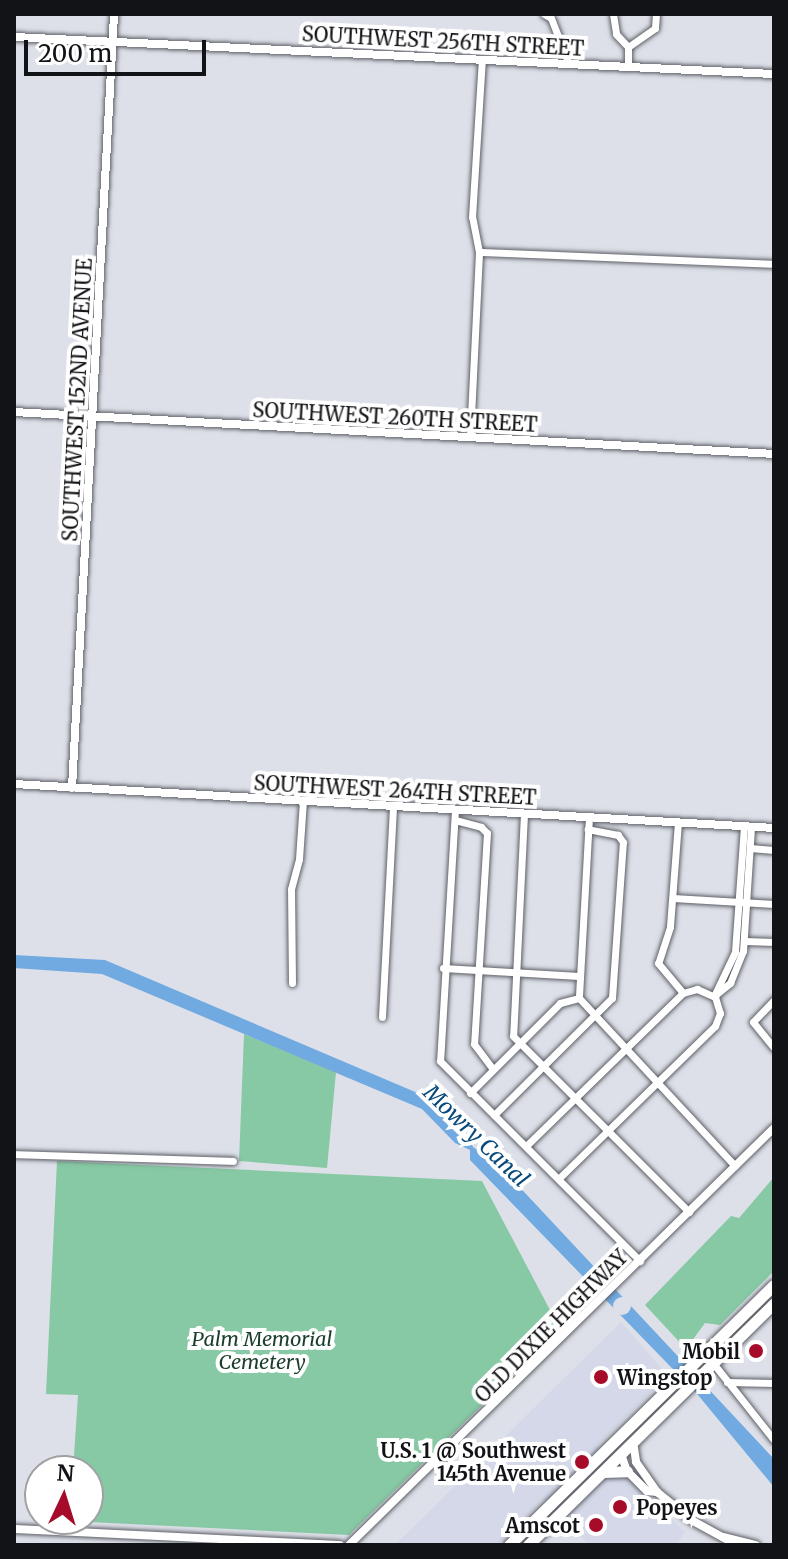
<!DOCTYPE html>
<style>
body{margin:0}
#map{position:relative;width:788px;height:1559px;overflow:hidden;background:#dde0e8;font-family:Merriweather,serif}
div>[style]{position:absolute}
.built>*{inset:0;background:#d4d8e8}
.green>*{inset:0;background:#87c9a4}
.water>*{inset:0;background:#70aae1}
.pier>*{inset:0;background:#dde0e8}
.round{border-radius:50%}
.roads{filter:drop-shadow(0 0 2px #5e6067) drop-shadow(0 0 2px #5e6067)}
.minor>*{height:7px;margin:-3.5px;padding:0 3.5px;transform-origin:3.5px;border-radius:3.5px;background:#fff}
.tertiary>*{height:8px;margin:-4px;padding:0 4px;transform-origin:4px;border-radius:4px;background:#fff}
.trunk>*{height:11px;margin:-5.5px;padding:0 5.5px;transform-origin:5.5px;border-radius:5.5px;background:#fff}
.dots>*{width:22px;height:22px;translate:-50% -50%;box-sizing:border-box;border:4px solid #fff;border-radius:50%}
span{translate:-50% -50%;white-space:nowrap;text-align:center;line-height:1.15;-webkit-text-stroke:8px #fff;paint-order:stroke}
.street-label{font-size:20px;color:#121316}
.park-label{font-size:20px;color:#1b3e2c;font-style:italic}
.poi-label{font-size:20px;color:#121316;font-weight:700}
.right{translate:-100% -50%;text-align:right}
.left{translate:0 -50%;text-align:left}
.water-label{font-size:22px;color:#06497c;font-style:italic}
.frame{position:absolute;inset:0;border:16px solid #121316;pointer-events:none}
.north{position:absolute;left:24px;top:1455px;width:80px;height:80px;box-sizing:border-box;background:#fff;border:2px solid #a0a1a2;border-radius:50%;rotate:4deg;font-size:22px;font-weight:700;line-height:32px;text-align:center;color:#121316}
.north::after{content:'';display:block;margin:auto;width:28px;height:36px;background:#a60c29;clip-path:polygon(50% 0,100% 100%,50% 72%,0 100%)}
.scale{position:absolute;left:24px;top:40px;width:182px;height:36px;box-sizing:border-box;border:4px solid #121316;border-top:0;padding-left:10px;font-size:24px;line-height:28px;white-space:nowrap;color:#121316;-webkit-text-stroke:6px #fff;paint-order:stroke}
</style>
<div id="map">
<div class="built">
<div style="clip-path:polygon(621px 1322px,668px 1376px,597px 1446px,685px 1532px,676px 1545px,589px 1545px,544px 1499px,497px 1545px,395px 1545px)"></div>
</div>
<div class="green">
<div style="clip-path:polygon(244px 1034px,336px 1072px,327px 1168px,239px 1161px)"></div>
<div style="clip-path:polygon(57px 1161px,482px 1181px,560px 1329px,349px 1535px,70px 1521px,88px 1519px,88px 1471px,73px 1471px,78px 1395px,46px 1394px)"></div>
<div style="clip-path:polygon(774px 1177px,774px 1271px,720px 1325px,705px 1323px,686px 1349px,645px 1305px,731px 1216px,739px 1218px)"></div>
</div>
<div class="water">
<div style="clip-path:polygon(14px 955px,105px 960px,427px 1097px,467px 1134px,473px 1147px,498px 1164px,774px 1459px,774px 1487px,698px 1395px,470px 1160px,470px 1150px,455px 1143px,422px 1109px,102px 974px,14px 968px)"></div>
</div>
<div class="pier">
<div class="round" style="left:613px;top:1297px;width:18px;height:18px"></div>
</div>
<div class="roads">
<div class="minor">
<div style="left:544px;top:14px;width:8px;rotate:30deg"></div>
<div style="left:551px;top:18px;width:47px;rotate:68.9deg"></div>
<div style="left:613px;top:14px;width:20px;rotate:81deg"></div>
<div style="left:616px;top:34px;width:18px;rotate:47deg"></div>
<div style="left:628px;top:47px;width:18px;rotate:90deg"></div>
<div style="left:628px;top:47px;width:33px;rotate:-35deg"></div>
<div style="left:655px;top:28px;width:14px;rotate:-86deg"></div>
<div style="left:479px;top:252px;width:295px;rotate:2.3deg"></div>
<div style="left:470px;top:437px;width:185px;rotate:-87.2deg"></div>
<div style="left:479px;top:252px;width:36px;rotate:-101deg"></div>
<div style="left:472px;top:217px;width:158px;rotate:-86.4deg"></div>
<div style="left:455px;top:810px;width:251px;rotate:93.4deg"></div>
<div style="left:440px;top:1061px;width:283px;rotate:45deg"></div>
<div style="left:524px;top:814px;width:222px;rotate:92.8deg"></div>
<div style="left:513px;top:1036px;width:249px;rotate:45deg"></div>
<div style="left:589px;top:817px;width:181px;rotate:93.2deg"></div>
<div style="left:579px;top:998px;width:229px;rotate:47.1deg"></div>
<div style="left:455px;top:820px;width:27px;rotate:15deg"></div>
<div style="left:481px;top:827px;width:8px;rotate:45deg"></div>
<div style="left:487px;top:833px;width:211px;rotate:93.5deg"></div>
<div style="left:474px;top:1044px;width:31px;rotate:53deg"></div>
<div style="left:678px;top:822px;width:105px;rotate:94.4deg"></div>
<div style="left:670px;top:927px;width:38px;rotate:108deg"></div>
<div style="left:658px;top:963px;width:39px;rotate:50deg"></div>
<div style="left:744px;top:826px;width:126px;rotate:94.1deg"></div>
<div style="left:735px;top:952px;width:49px;rotate:115.5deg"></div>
<div style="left:714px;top:996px;width:21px;rotate:-39deg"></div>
<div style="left:730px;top:983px;width:35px;rotate:-68deg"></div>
<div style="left:743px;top:951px;width:125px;rotate:-86.3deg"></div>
<div style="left:750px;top:848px;width:24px;rotate:5deg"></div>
<div style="left:673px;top:898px;width:101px;rotate:3.4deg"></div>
<div style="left:745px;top:941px;width:29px;rotate:2deg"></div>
<div style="left:443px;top:968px;width:136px;rotate:3.4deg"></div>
<div style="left:292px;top:983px;width:94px;rotate:-90.6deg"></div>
<div style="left:291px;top:889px;width:31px;rotate:-75deg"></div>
<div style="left:299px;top:859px;width:58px;rotate:-86.1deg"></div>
<div style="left:774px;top:1000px;width:30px;rotate:134deg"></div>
<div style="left:753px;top:1022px;width:33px;rotate:51deg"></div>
<div style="left:382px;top:1017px;width:211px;rotate:-87deg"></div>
<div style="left:470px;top:1093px;width:127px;rotate:-45deg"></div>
<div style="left:560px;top:1003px;width:20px;rotate:-15deg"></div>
<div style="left:494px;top:1115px;width:166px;rotate:-44.8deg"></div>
<div style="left:612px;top:998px;width:156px;rotate:-86deg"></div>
<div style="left:623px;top:842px;width:9px;rotate:-126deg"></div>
<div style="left:618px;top:835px;width:31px;rotate:-169deg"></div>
<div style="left:527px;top:1145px;width:218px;rotate:-44.3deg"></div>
<div style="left:683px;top:993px;width:15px;rotate:-16deg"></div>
<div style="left:697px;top:989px;width:20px;rotate:24deg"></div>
<div style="left:715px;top:997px;width:17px;rotate:73deg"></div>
<div style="left:720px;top:1013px;width:14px;rotate:111deg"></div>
<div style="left:715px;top:1026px;width:218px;rotate:135.7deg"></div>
<div style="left:14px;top:1154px;width:219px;rotate:1.8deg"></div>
<div style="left:713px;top:1363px;width:98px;rotate:51.6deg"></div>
<div style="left:727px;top:1382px;width:47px;rotate:1.2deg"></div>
</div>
<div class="tertiary">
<div style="left:14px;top:37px;width:761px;rotate:2.79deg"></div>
<div style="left:14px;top:412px;width:761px;rotate:3.16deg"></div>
<div style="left:14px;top:784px;width:761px;rotate:3.31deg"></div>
<div style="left:72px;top:788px;width:775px;rotate:-86.89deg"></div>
<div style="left:633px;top:1442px;width:20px;rotate:81deg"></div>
<div style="left:636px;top:1462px;width:37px;rotate:55deg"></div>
<div style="left:621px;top:1454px;width:18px;rotate:71deg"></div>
<div style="left:627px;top:1471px;width:28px;rotate:45deg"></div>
<div style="left:647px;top:1491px;width:10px;rotate:6deg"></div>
<div style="left:657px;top:1492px;width:46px;rotate:38.9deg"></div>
<div style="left:693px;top:1521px;width:50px;rotate:28.6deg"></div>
<div style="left:14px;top:1529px;width:326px;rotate:2.8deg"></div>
<div style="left:723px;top:1537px;width:34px;rotate:14deg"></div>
<div style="left:349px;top:1545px;width:595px;rotate:-44.46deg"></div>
</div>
<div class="trunk">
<div style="left:603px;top:1472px;width:24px;rotate:-2deg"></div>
<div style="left:509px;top:1545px;width:371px;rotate:-44.5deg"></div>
<div style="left:528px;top:1545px;width:345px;rotate:-44.5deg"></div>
</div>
</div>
<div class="dots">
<div style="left:756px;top:1351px;background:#a60c29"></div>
<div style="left:601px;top:1377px;background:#a60c29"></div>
<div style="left:582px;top:1462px;background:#a60c29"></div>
<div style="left:620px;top:1507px;background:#a60c29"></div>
<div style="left:596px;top:1525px;background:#a60c29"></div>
</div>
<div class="street-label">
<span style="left:443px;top:41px;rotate:3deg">SOUTHWEST 256TH STREET</span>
<span style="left:77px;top:400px;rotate:-87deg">SOUTHWEST 152ND AVENUE</span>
<span style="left:395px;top:417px;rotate:3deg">SOUTHWEST 260TH STREET</span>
<span style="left:395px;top:790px;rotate:3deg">SOUTHWEST 264TH STREET</span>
<span style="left:551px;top:1326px;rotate:-45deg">OLD DIXIE HIGHWAY</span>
</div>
<div class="park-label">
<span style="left:262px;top:1350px">Palm Memorial<br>Cemetery</span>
</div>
<div class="poi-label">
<span class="right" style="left:740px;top:1351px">Mobil</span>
<span class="left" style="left:617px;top:1377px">Wingstop</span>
<span class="right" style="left:566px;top:1462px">U.S. 1 @ Southwest<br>145th Avenue</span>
<span class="left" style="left:636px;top:1507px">Popeyes</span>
<span class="right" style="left:580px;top:1525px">Amscot</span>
</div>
<div class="water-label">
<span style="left:476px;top:1136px;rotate:44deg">Mowry Canal</span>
</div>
<div class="frame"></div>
<div class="north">N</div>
<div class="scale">200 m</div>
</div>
